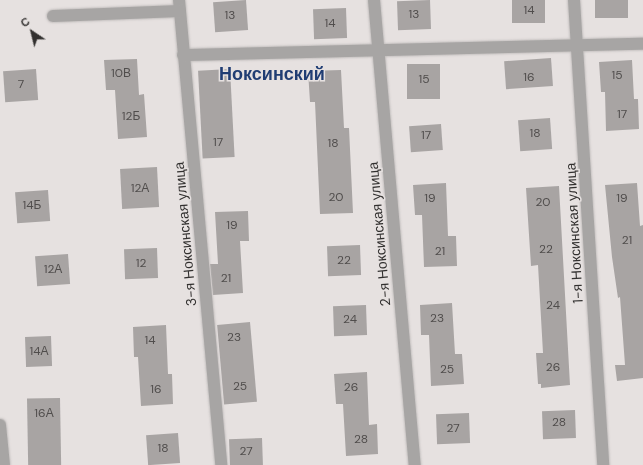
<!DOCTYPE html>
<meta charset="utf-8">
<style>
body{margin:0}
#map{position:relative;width:643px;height:465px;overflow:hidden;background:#e6e1e0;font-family:"DM Sans",sans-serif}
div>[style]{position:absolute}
.building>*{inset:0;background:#a8a4a3;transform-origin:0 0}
.roads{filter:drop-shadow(0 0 1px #c2bebd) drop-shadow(0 0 1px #c2bebd)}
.street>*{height:12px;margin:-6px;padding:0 6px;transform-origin:6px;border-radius:6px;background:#a7a5a4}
span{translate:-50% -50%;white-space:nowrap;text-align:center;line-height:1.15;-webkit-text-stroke:3px #e6e1e0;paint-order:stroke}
.number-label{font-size:12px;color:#504d4c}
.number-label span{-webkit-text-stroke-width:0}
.street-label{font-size:14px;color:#32302f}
.district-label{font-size:18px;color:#203d73;font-weight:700}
.north{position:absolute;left:12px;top:12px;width:40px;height:40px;-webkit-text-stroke:3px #e6e1e0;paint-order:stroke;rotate:325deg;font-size:11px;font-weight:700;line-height:16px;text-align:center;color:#32302f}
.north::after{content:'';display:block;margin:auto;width:14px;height:18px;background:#32302f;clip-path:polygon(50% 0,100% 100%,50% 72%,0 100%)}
</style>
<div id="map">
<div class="building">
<div style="left:246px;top:0;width:30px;height:33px;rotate:86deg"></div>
<div style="left:430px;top:0;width:29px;height:33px;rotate:88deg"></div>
<div style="left:512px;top:0;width:33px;height:23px"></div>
<div style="left:595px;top:0;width:33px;height:18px"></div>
<div style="left:346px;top:8px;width:30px;height:33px;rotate:88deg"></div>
<div style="left:551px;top:58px;width:28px;height:47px;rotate:86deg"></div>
<div style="clip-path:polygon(137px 59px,139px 95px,144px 94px,147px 137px,118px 139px,115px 90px,106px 90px,104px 60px)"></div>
<div style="clip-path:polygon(632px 60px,634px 99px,638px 99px,639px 129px,606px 131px,605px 92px,601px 92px,599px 62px)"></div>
<div style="left:440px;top:64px;width:35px;height:33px;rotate:90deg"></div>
<div style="left:36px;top:69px;width:31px;height:33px;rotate:86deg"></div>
<div style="left:230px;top:69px;width:88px;height:32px;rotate:87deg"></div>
<div style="clip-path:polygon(341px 70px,344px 128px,349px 128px,353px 213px,320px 214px,315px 102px,310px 102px,308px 71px)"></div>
<div style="left:550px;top:118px;width:31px;height:32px;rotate:86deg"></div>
<div style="left:441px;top:124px;width:26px;height:32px;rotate:86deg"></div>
<div style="left:157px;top:167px;width:40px;height:37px;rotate:87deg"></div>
<div style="clip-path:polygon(446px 183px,448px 236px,456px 236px,457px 266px,424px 267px,422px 215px,415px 215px,413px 185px)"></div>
<div style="clip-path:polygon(637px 183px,640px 226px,643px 225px,643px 378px,617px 381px,615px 365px,625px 365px,620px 297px,618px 298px,612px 257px,605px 185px)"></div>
<div style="clip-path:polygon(559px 186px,570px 385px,541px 388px,541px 384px,538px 384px,536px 353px,543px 353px,538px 265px,531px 266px,526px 188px)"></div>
<div style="left:48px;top:190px;width:31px;height:33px;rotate:86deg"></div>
<div style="clip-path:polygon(248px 211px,249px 241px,240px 241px,243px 293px,213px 295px,210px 264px,218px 264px,215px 212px)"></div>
<div style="left:360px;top:245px;width:30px;height:33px;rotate:88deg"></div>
<div style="left:157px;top:248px;width:30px;height:33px;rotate:88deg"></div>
<div style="left:68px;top:254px;width:30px;height:33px;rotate:86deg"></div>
<div style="clip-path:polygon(452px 303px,455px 354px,462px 354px,464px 384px,431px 386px,429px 335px,421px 335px,420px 305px)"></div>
<div style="left:366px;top:305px;width:30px;height:33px;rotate:88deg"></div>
<div style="left:250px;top:322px;width:80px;height:33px;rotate:85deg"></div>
<div style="clip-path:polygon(166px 325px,168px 374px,172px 374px,173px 404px,141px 406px,138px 357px,134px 357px,133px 327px)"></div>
<div style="left:51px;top:336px;width:30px;height:26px;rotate:88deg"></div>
<div style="clip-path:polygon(367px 372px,369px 425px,377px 424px,378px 454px,346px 456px,343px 404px,336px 404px,334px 374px)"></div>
<div style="left:60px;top:398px;width:67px;height:33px;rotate:89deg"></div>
<div style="left:575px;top:410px;width:28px;height:33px;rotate:88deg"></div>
<div style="left:469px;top:413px;width:30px;height:33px;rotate:88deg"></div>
<div style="left:178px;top:433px;width:30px;height:32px;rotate:86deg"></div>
<div style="left:262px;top:438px;width:27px;height:33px;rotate:88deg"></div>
</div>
<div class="roads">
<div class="street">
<div style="left:179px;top:0;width:467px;rotate:84.8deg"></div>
<div style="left:374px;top:0;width:467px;rotate:85deg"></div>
<div style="left:574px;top:0;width:466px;rotate:86.4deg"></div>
<div style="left:53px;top:16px;width:127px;rotate:-2.3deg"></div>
<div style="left:183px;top:55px;width:460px;rotate:-1.4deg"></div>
<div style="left:0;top:425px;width:40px;rotate:84.3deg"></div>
</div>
</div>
<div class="number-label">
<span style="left:529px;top:11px">14</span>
<span style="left:414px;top:15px">13</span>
<span style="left:230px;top:16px">13</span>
<span style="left:330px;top:24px">14</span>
<span style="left:121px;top:74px">10В</span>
<span style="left:617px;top:76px">15</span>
<span style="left:529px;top:78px">16</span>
<span style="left:424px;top:80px">15</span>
<span style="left:21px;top:85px">7</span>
<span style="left:622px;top:115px">17</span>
<span style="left:131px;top:117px">12Б</span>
<span style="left:535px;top:134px">18</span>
<span style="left:426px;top:136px">17</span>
<span style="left:218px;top:143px">17</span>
<span style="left:333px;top:144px">18</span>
<span style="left:140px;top:189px">12А</span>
<span style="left:336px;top:198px">20</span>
<span style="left:430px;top:199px">19</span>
<span style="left:622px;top:199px">19</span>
<span style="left:543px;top:203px">20</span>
<span style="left:32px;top:206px">14Б</span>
<span style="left:232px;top:226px">19</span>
<span style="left:627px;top:241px">21</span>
<span style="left:546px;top:250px">22</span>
<span style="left:440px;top:252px">21</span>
<span style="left:344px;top:261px">22</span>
<span style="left:141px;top:264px">12</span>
<span style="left:53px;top:270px">12А</span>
<span style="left:226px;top:279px">21</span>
<span style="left:553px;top:306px">24</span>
<span style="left:437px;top:319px">23</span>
<span style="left:350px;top:320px">24</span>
<span style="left:234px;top:338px">23</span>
<span style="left:150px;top:341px">14</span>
<span style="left:39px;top:352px">14А</span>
<span style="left:553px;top:368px">26</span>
<span style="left:447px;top:370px">25</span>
<span style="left:240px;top:387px">25</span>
<span style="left:351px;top:388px">26</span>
<span style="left:156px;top:390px">16</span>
<span style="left:44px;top:414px">16А</span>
<span style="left:559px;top:423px">28</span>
<span style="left:453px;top:429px">27</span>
<span style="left:361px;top:440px">28</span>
<span style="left:163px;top:449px">18</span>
<span style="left:246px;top:452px">27</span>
</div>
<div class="street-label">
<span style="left:574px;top:233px;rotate:-93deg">1-я Ноксинская улица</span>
<span style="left:185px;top:234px;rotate:-95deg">3-я Ноксинская улица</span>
<span style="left:379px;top:234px;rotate:-95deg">2-я Ноксинская улица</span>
</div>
<div class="district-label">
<span style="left:272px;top:74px">Ноксинский</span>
</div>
<div class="north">С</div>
</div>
